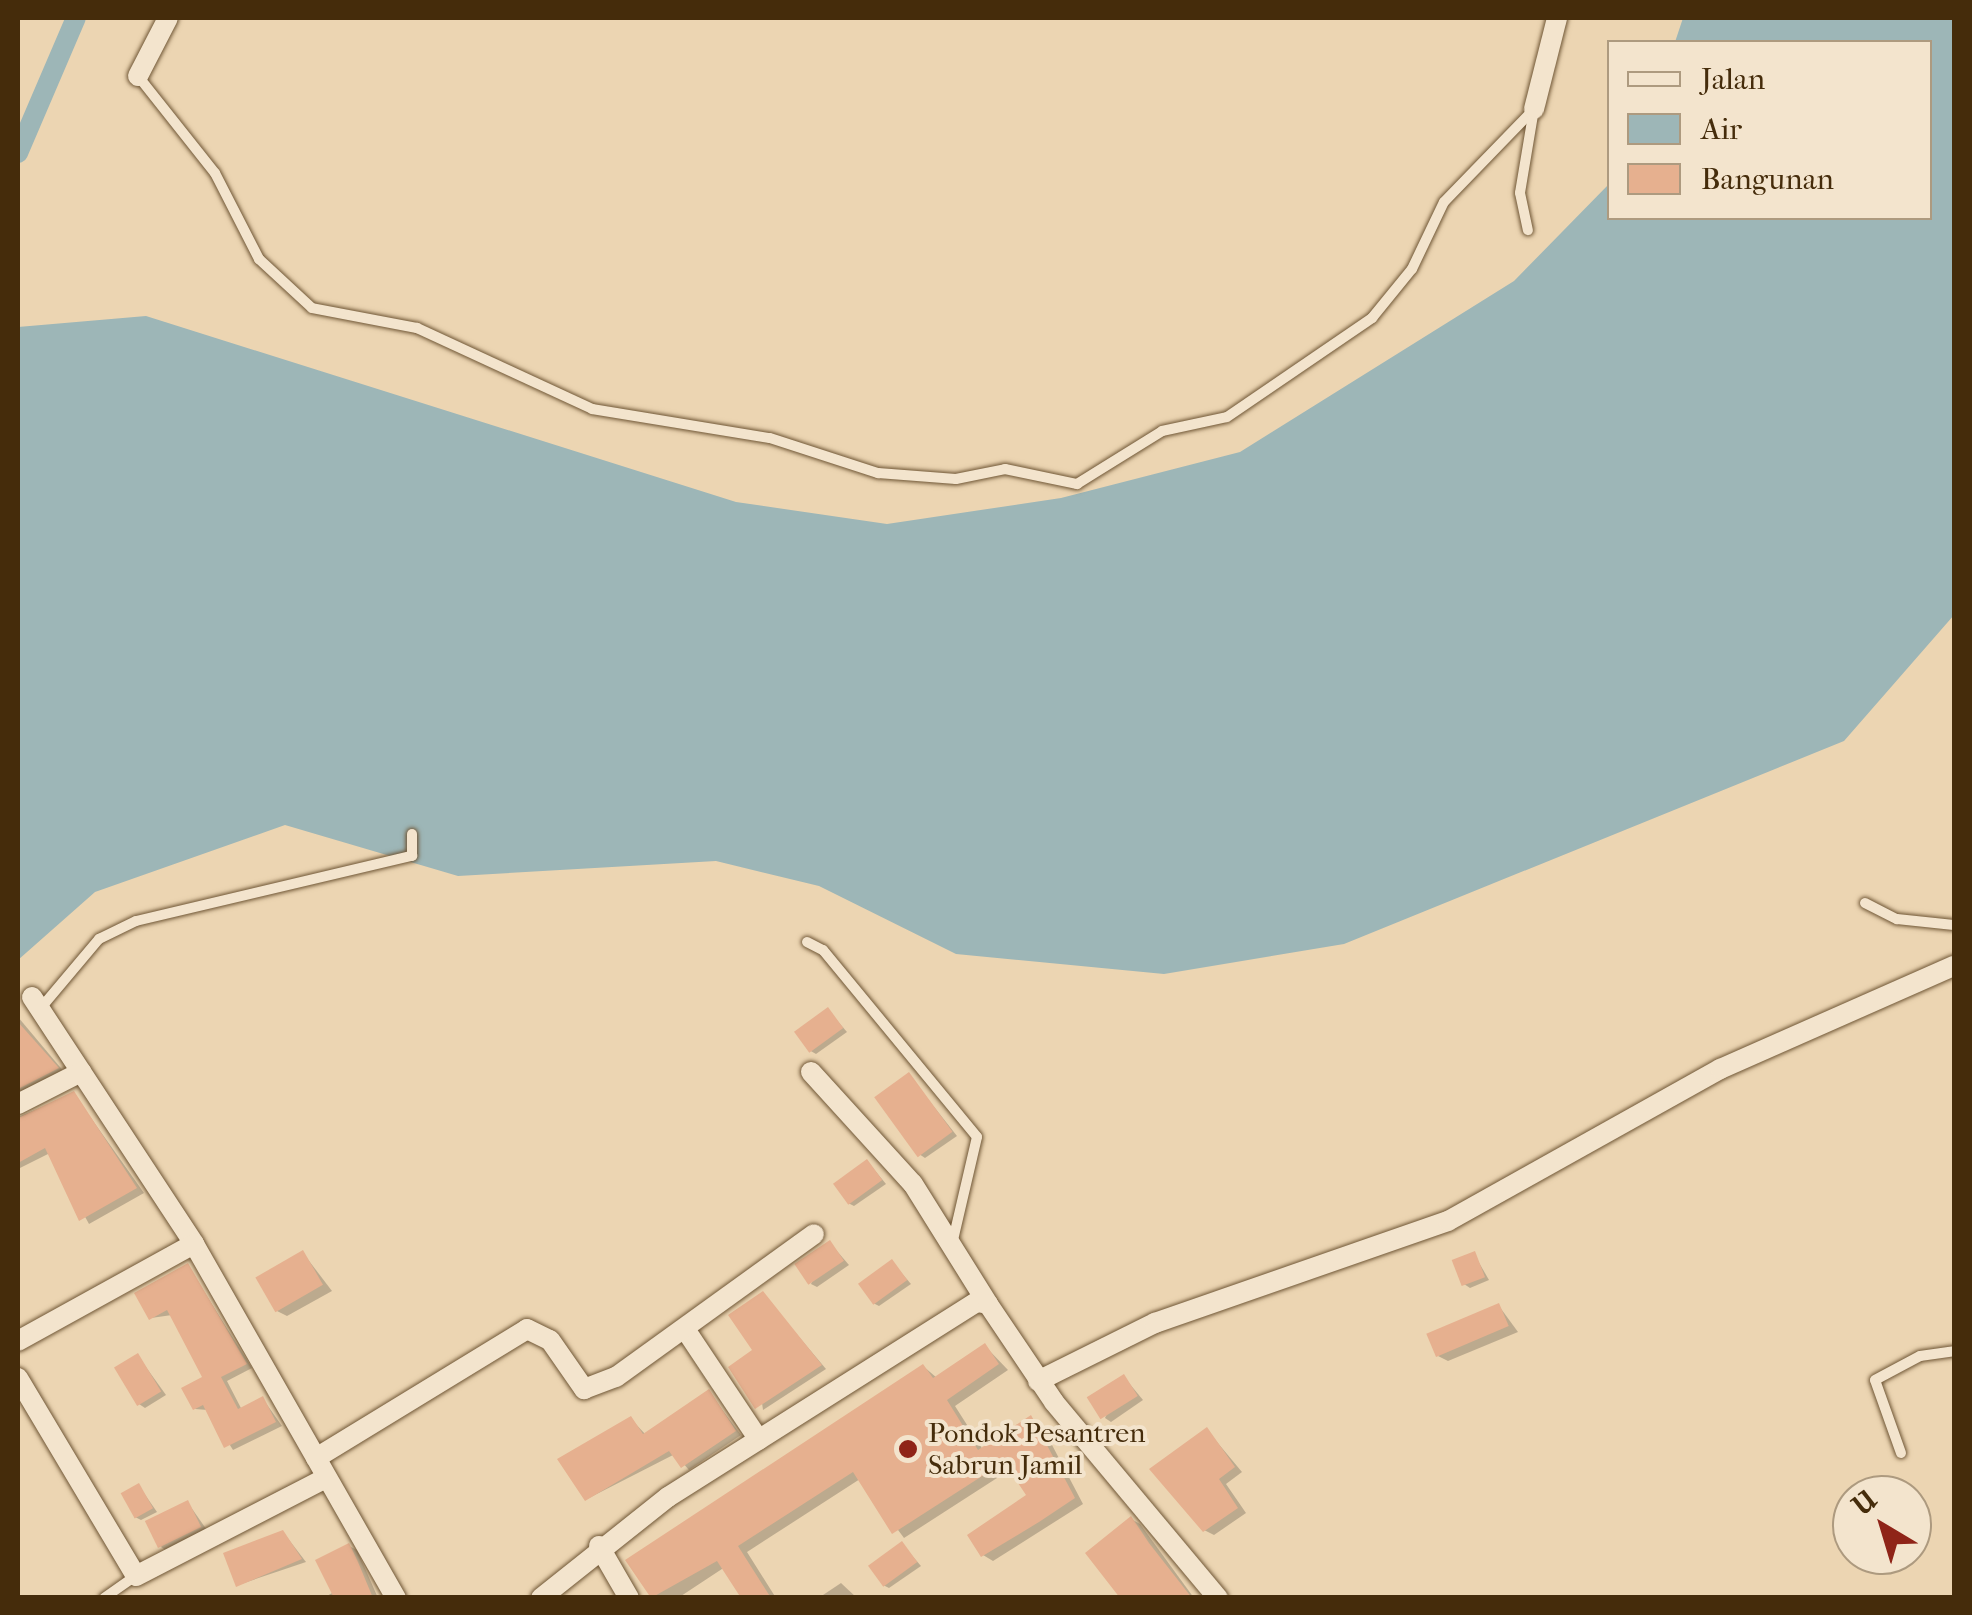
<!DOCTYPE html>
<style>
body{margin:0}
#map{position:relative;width:1972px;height:1615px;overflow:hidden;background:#ecd5b2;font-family:"IM FELL French Canon",serif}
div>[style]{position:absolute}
.water>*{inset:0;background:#9db6b7}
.shadow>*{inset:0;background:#0003}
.canal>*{height:20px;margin:-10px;padding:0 10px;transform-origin:10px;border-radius:10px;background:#9db6b7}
.building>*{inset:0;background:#e6b08f;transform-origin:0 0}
.roads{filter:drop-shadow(0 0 2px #6f5635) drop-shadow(0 0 2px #6f5635)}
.service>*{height:10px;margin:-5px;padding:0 5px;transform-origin:5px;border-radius:5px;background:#f3e4cd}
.minor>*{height:20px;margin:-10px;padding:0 10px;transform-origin:10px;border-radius:10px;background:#f3e4cd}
.dots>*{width:28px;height:28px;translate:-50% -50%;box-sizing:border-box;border:5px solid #f3e4cd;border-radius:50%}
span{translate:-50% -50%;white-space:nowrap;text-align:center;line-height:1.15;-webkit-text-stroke:8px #f3e4cd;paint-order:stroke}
.poi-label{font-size:28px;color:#452c0b}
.left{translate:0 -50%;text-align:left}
.frame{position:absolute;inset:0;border:20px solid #452c0b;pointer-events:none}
.legend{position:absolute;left:1607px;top:40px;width:325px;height:180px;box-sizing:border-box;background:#f3e4cd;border:2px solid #ad9a7f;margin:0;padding:12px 18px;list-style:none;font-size:30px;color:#452c0b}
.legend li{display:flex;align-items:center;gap:20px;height:50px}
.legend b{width:50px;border:2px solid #ad9a7f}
.north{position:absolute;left:1832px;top:1475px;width:100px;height:100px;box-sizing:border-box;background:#f3e4cd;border:2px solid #ad9a7f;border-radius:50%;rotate:322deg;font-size:28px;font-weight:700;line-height:40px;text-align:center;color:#452c0b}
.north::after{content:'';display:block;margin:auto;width:35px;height:45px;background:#8f2418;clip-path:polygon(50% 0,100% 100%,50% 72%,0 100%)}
</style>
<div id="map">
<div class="water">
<div style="clip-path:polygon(1683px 18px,1954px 18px,1954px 615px,1844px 741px,1344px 944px,1164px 974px,956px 954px,819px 886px,716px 861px,458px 876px,285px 825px,95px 892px,18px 960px,18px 327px,146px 316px,736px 502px,887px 524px,1061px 498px,1240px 452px,1514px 281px,1609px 184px,1610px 218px,1930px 218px,1930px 42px,1675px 42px)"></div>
</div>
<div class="shadow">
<div style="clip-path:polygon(828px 1010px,847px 1032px,816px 1054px,809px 1050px)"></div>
<div style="clip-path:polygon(18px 1017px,65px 1073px,18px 1102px)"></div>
<div style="clip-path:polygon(909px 1075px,957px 1136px,925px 1158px,919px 1154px)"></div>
<div style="clip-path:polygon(74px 1094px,144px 1193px,89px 1224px,50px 1153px,18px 1169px,18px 1117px)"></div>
<div style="clip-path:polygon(868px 1162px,886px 1184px,854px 1206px,848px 1203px)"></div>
<div style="clip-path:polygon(830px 1243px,849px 1265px,817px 1287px,811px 1284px)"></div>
<div style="clip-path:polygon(303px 1253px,332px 1291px,287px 1316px,277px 1311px)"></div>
<div style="clip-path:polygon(1474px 1254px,1489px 1280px,1470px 1288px,1464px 1284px)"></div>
<div style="clip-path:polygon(892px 1262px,911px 1284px,879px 1306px,873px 1303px)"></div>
<div style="clip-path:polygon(188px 1266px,252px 1368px,227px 1381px,242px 1410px,263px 1399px,282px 1426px,233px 1450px,208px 1410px,195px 1409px,205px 1378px,172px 1315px,151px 1318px)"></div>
<div style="clip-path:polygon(763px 1294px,826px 1369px,763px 1410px,755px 1351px)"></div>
<div style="clip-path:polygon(1499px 1306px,1518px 1332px,1448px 1361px,1438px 1356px)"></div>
<div style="clip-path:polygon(985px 1346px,1008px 1370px,955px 1406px,983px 1450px,1031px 1418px,1041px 1424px,1083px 1504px,993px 1561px,983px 1555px,1029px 1496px,1011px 1469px,904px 1538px,860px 1479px,747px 1552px,776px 1598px,744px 1598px,725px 1567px,678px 1598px,654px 1598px,629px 1561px,923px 1366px,937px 1378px)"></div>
<div style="clip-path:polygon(138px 1356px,166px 1395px,145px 1408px,139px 1404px)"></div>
<div style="clip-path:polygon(1124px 1377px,1143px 1400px,1111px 1422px,1105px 1418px)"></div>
<div style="clip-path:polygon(709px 1392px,741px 1435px,689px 1470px,675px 1454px,587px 1499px,631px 1419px,646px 1435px)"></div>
<div style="clip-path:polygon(1207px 1430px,1242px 1472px,1226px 1484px,1246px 1513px,1214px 1535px,1204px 1530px)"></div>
<div style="clip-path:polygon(139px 1486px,157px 1512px,141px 1520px,135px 1517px)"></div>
<div style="clip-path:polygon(188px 1503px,209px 1533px,170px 1553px,161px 1547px)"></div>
<div style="clip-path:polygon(1131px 1519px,1140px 1524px,1194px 1598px,1123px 1598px)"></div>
<div style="clip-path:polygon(283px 1532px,306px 1562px,238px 1585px)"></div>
<div style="clip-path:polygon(902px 1544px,921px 1566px,889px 1588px,883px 1585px)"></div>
<div style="clip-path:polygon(349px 1546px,357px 1550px,378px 1598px,323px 1598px,334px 1592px)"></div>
<div style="clip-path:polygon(841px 1583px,857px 1598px,820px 1598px,820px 1597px)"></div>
</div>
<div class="canal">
<div style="left:18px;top:153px;width:147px;rotate:-66.8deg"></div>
</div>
<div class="building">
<div style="left:828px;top:1007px;width:26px;height:42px;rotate:54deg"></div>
<div style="clip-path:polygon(18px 1022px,59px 1068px,18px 1089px)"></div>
<div style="left:909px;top:1072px;width:74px;height:43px;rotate:54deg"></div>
<div style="clip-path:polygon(74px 1091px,137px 1188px,79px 1221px,45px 1148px,18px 1163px,18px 1118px)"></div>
<div style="left:867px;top:1159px;width:26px;height:42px;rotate:54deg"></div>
<div style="left:830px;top:1240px;width:25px;height:43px;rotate:56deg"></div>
<div style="left:303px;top:1250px;width:40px;height:55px;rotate:60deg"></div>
<div style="left:1475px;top:1251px;width:28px;height:25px;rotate:69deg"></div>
<div style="left:892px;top:1259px;width:26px;height:42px;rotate:54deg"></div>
<div style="clip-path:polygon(188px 1263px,247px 1364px,221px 1377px,238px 1409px,263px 1396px,276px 1422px,224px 1448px,203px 1405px,193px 1410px,181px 1388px,202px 1377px,167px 1310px,149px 1320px,134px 1293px)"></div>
<div style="clip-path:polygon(763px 1291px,822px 1365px,755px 1409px,728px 1367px,752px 1350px,728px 1315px)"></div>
<div style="left:1499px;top:1303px;width:25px;height:79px;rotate:67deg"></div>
<div style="clip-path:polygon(985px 1343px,999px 1364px,947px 1400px,978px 1450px,1031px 1415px,1075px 1498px,1039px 1522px,981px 1557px,967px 1535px,1026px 1495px,1004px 1462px,892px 1534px,853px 1472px,738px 1546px,771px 1598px,741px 1598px,717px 1561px,651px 1598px,625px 1560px,923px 1364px,933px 1378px)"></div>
<div style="left:138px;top:1353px;width:45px;height:28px;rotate:59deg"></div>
<div style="left:1124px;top:1374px;width:26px;height:44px;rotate:58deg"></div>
<div style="clip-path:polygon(709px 1389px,736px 1431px,681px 1468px,669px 1451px,585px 1501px,557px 1459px,631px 1416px,643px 1434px)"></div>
<div style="clip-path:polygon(1207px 1427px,1235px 1467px,1219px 1479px,1238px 1508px,1203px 1532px,1149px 1469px)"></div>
<div style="left:139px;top:1483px;width:29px;height:21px;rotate:61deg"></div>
<div style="left:188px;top:1500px;width:30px;height:48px;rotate:64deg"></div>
<div style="clip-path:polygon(1131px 1516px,1149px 1543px,1192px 1598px,1120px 1598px,1085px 1553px)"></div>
<div style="clip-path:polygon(283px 1530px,302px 1559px,236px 1587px,223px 1553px)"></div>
<div style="left:902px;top:1541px;width:26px;height:42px;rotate:54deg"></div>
<div style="clip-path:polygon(349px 1543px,358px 1562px,373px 1598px,334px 1598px,315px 1560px)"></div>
</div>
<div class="roads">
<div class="service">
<div style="left:138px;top:76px;width:124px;rotate:51.6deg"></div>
<div style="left:215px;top:173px;width:97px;rotate:62.9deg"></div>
<div style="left:259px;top:259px;width:72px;rotate:42.8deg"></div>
<div style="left:312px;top:308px;width:107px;rotate:10.8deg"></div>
<div style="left:417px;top:328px;width:193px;rotate:24.8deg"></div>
<div style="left:592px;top:409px;width:180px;rotate:9.3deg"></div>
<div style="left:770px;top:438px;width:114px;rotate:18deg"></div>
<div style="left:878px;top:473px;width:78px;rotate:4.4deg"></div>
<div style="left:956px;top:479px;width:50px;rotate:-11.5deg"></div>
<div style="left:1005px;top:469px;width:74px;rotate:11.8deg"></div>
<div style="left:1077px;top:484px;width:100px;rotate:-31.9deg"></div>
<div style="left:1162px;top:431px;width:66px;rotate:-12.2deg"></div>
<div style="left:1227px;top:417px;width:176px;rotate:-34.3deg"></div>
<div style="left:1372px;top:318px;width:63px;rotate:-50.8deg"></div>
<div style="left:1412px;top:269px;width:74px;rotate:-64.5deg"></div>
<div style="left:1444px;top:202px;width:129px;rotate:-45.9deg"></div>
<div style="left:1534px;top:109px;width:85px;rotate:99.5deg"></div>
<div style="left:1520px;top:193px;width:38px;rotate:78deg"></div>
<div style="left:1865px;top:903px;width:36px;rotate:27deg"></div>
<div style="left:1897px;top:919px;width:57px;rotate:6deg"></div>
<div style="left:807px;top:942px;width:18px;rotate:27deg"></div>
<div style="left:823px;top:950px;width:242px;rotate:50.5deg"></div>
<div style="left:977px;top:1137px;width:106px;rotate:103.1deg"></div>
<div style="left:40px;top:1009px;width:92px;rotate:-49.9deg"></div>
<div style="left:99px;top:939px;width:41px;rotate:-25.9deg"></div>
<div style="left:136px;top:921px;width:284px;rotate:-13.3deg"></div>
<div style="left:412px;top:856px;width:22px;rotate:-90deg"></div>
<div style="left:1901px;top:1453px;width:77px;rotate:-109.6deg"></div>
<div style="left:1875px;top:1380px;width:51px;rotate:-28.1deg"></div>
<div style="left:1920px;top:1356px;width:34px;rotate:-8deg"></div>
<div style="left:104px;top:1598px;width:39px;rotate:-35deg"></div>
</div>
<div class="minor">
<div style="left:138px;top:76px;width:65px;rotate:-62.7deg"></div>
<div style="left:1534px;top:109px;width:94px;rotate:-75.8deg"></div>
<div style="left:32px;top:997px;width:295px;rotate:56.7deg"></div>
<div style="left:194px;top:1244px;width:408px;rotate:60.3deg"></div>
<div style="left:811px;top:1072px;width:151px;rotate:47.7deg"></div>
<div style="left:913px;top:1184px;width:142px;rotate:58deg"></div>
<div style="left:18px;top:1104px;width:71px;rotate:-26.9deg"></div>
<div style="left:685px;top:1329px;width:133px;rotate:56.3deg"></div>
<div style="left:18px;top:1341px;width:201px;rotate:-28.9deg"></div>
<div style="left:18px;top:1378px;width:230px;rotate:59.2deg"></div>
<div style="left:136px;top:1576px;width:214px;rotate:-27.3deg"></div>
<div style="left:1038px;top:1381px;width:131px;rotate:-26.4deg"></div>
<div style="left:1155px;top:1323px;width:310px;rotate:-19.2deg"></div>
<div style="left:1448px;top:1221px;width:312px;rotate:-29.2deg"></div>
<div style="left:1720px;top:1069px;width:256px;rotate:-23.8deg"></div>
<div style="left:316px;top:1458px;width:247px;rotate:-31.4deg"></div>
<div style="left:527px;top:1329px;width:25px;rotate:26deg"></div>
<div style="left:550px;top:1340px;width:60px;rotate:55.2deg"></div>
<div style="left:584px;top:1389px;width:34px;rotate:-21deg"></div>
<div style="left:616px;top:1377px;width:244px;rotate:-35.8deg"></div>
<div style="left:599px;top:1546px;width:60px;rotate:60deg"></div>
<div style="left:541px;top:1598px;width:162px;rotate:-38.5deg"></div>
<div style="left:668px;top:1497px;width:365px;rotate:-32.3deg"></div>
<div style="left:977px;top:1302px;width:11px;rotate:10deg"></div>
<div style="left:988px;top:1304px;width:118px;rotate:56deg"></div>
<div style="left:1054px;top:1402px;width:256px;rotate:50.1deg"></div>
</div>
</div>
<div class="dots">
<div style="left:908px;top:1449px;background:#8f2418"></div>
</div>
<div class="poi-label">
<span class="left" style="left:928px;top:1449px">Pondok Pesantren<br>Sabrun Jamil</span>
</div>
<div class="frame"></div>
<ul class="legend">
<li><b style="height:12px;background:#f3e4cd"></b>Jalan</li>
<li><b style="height:28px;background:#9db6b7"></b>Air</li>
<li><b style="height:28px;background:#e6b08f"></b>Bangunan</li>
</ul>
<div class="north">U</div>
</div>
